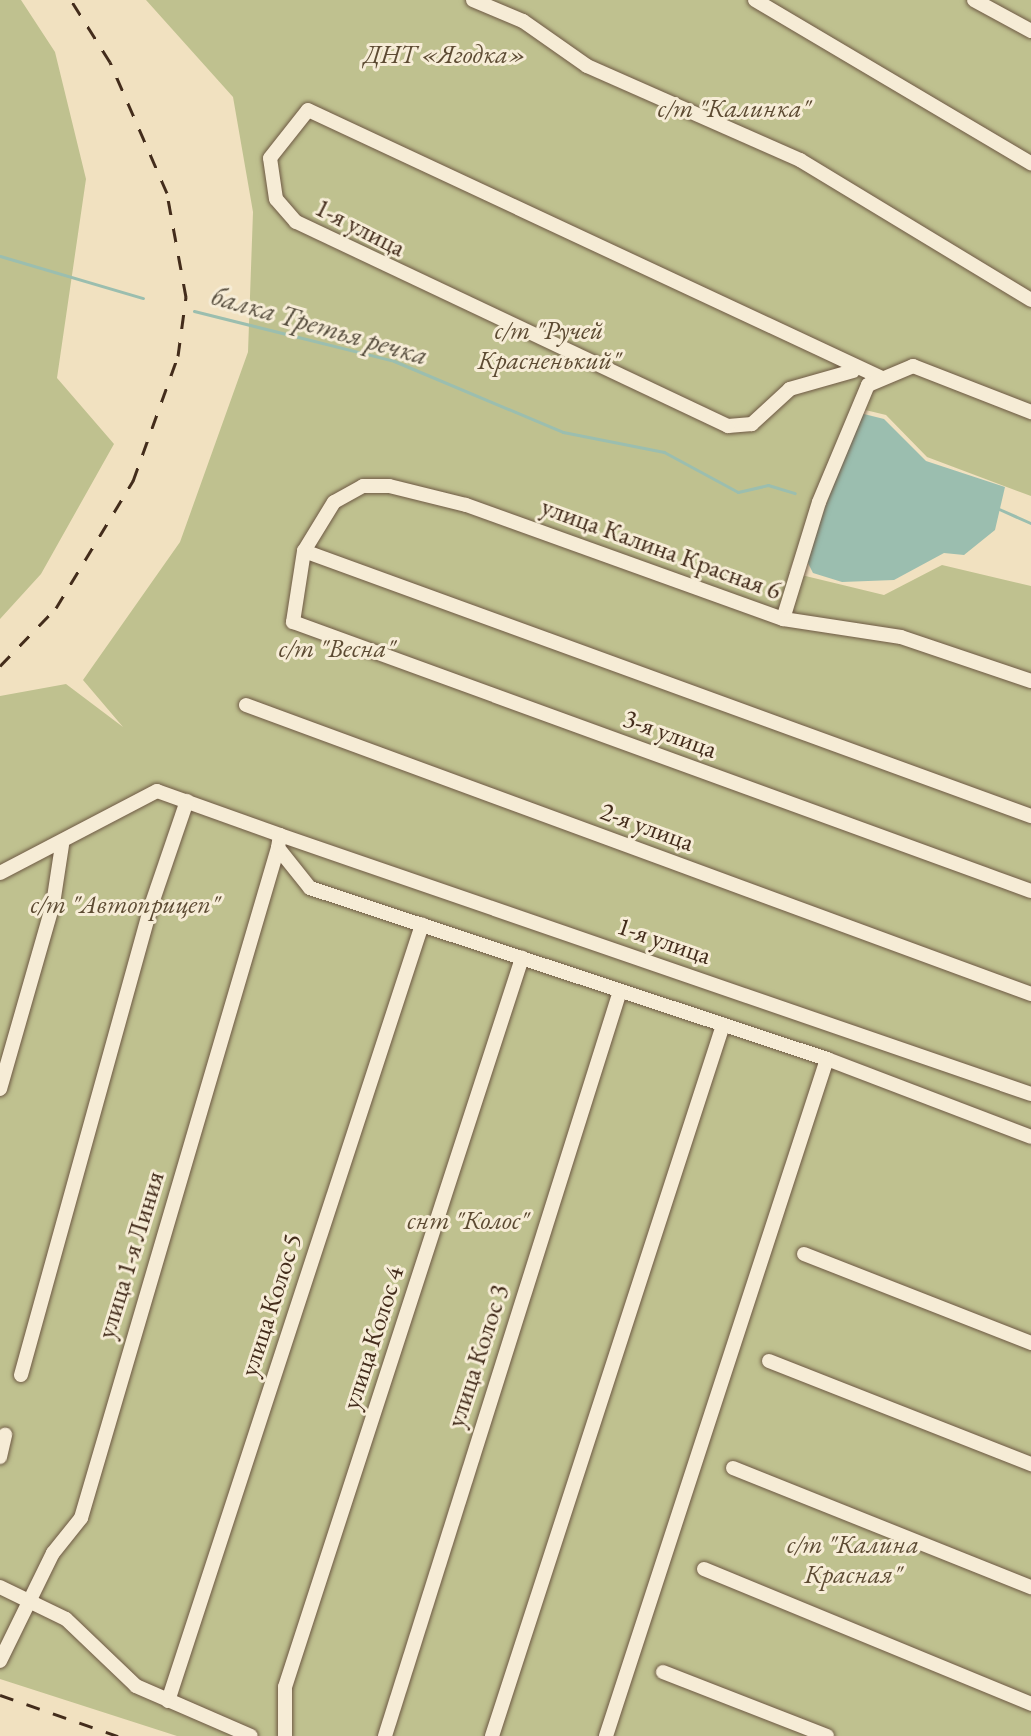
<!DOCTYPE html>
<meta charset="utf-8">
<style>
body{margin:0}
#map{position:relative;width:1031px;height:1736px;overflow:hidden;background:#f1e1c0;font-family:"EB Garamond",serif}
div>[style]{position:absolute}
.green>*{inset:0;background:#bfc18f}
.water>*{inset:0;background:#9bbeaf}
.stream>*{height:3px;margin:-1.5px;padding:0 1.5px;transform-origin:1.5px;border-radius:1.5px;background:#9bbeaf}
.roads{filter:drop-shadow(0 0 2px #6e5944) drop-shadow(0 0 2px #6e5944)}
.minor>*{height:14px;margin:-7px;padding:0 7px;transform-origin:7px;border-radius:7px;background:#f6ecd6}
.rail>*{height:3px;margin-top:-1.5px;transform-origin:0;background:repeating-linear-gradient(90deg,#432c1b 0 14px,transparent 0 28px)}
span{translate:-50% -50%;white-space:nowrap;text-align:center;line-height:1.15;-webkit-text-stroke:6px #f6ecd6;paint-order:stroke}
.park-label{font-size:26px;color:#5c4a32;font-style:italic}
.street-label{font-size:26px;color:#432c1b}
.water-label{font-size:28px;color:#595040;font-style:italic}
</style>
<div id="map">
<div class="green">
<div style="clip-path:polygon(0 0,21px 0,55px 52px,86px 179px,57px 378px,114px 444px,41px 574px,0 619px)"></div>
<div style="clip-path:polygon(146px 0,1031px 0,1031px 496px,927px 457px,886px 415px,853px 407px,789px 572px,884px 595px,942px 565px,1031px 586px,1031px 1736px,177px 1736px,0 1679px,0 696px,66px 684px,123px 727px,83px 680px,180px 542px,248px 352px,253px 212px,233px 97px)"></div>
</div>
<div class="water">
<div style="clip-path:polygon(860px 413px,884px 419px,926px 461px,1005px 487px,995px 530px,964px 555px,944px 553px,894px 580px,842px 582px,813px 573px,806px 559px)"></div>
</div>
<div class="stream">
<div style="left:0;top:256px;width:149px;rotate:16.4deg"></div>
<div style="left:194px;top:311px;width:206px;rotate:14deg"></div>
<div style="left:394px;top:361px;width:183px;rotate:22.8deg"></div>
<div style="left:563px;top:432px;width:103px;rotate:11.2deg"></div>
<div style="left:664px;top:452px;width:84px;rotate:28.4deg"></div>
<div style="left:738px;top:492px;width:31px;rotate:-13deg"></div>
<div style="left:768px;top:485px;width:28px;rotate:17deg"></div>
<div style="left:999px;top:509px;width:35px;rotate:24deg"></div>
</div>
<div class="roads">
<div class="minor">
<div style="left:473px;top:0;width:54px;rotate:22.8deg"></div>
<div style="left:523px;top:21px;width:78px;rotate:35.1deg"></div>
<div style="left:587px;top:66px;width:233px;rotate:23.8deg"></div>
<div style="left:800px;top:160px;width:270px;rotate:31.2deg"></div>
<div style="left:755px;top:0;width:321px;rotate:30.6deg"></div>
<div style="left:974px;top:0;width:65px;rotate:28.5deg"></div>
<div style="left:853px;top:371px;width:66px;rotate:164.1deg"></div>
<div style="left:790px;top:389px;width:52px;rotate:137.4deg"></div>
<div style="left:752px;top:424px;width:24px;rotate:175deg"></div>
<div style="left:728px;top:426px;width:478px;rotate:-154.7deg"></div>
<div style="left:296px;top:222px;width:30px;rotate:-131deg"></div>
<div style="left:276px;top:199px;width:41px;rotate:-98.3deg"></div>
<div style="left:270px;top:158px;width:61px;rotate:-51.6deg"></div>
<div style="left:308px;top:110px;width:633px;rotate:25.03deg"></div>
<div style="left:304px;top:551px;width:774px;rotate:20.03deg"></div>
<div style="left:783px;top:619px;width:122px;rotate:-72.9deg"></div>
<div style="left:819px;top:502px;width:127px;rotate:-67.3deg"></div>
<div style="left:868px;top:385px;width:49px;rotate:-22.9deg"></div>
<div style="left:913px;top:366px;width:127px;rotate:21.3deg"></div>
<div style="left:1031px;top:681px;width:137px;rotate:-161.3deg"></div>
<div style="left:901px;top:637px;width:119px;rotate:-171.3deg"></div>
<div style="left:783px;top:619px;width:337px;rotate:-160.2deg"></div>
<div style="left:466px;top:505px;width:79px;rotate:-166.1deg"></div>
<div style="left:389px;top:486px;width:26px;rotate:180deg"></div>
<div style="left:363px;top:486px;width:33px;rotate:151deg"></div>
<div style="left:334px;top:502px;width:57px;rotate:121.5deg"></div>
<div style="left:304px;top:551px;width:72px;rotate:98.8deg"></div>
<div style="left:293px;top:622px;width:785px;rotate:20.03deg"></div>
<div style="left:246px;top:705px;width:837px;rotate:20.21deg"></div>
<div style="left:280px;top:835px;width:794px;rotate:19.03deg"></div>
<div style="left:0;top:873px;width:177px;rotate:-27.6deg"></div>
<div style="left:157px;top:791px;width:131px;rotate:19.7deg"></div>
<div style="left:280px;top:835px;width:13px;rotate:99deg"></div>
<div style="left:278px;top:848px;width:51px;rotate:51.3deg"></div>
<div style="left:310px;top:888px;width:545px;rotate:18.3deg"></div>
<div style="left:827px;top:1059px;width:218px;rotate:20.9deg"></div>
<div style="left:0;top:1089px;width:192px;rotate:-74deg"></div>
<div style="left:53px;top:904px;width:60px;rotate:-81.3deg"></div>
<div style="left:804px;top:1254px;width:244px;rotate:21.4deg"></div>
<div style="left:769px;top:1361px;width:282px;rotate:21.5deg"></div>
<div style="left:21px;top:1375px;width:487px;rotate:-74.5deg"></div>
<div style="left:151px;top:906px;width:111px;rotate:-71.1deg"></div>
<div style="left:0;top:1457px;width:23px;rotate:-77deg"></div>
<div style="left:733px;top:1468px;width:321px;rotate:21.8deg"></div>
<div style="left:704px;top:1569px;width:354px;rotate:22.4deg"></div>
<div style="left:0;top:1587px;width:73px;rotate:25.9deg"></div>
<div style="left:66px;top:1619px;width:97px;rotate:43.7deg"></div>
<div style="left:136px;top:1686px;width:125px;rotate:23.5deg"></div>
<div style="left:0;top:1661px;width:120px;rotate:-63.9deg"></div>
<div style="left:53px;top:1553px;width:45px;rotate:-51.3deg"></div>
<div style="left:81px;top:1518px;width:698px;rotate:-73.62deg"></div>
<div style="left:663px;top:1672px;width:176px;rotate:21.3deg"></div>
<div style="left:168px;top:1701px;width:817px;rotate:-71.88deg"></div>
<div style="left:285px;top:1736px;width:49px;rotate:-90deg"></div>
<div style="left:285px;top:1687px;width:767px;rotate:-71.99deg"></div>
<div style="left:385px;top:1736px;width:781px;rotate:-72.49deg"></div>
<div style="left:492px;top:1736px;width:748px;rotate:-72deg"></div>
<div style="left:606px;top:1736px;width:712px;rotate:-71.92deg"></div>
</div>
</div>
<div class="rail">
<div style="left:0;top:666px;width:81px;rotate:-46deg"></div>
<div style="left:56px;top:608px;width:149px;rotate:-58.8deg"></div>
<div style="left:133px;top:481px;width:133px;rotate:-70.2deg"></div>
<div style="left:178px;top:356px;width:60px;rotate:-82.3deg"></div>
<div style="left:186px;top:297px;width:106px;rotate:-100.4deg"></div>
<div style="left:167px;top:193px;width:143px;rotate:-113.5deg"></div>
<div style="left:110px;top:62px;width:73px;rotate:-122.2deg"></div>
<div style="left:0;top:1695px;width:125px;rotate:19.2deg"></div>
</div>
<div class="park-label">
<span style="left:445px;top:55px">ДНТ «Ягодка»</span>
<span style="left:734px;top:109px">с/т "Калинка"</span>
<span style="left:549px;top:346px">с/т "Ручей<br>Красненький"</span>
<span style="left:337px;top:649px">с/т "Весна"</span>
<span style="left:125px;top:905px">с/т "Автоприцеп"</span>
<span style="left:468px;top:1221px">снт "Колос"</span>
<span style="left:853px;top:1560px">с/т "Калина<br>Красная"</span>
</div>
<div class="street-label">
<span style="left:360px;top:228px;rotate:27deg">1-я улица</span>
<span style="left:661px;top:549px;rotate:20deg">улица Калина Красная 6</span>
<span style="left:670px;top:734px;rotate:20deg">3-я улица</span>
<span style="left:647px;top:827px;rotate:20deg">2-я улица</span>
<span style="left:664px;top:941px;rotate:19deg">1-я улица</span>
<span style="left:131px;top:1255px;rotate:-73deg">улица 1-я Линия</span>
<span style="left:271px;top:1305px;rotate:-72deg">улица Колос 5</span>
<span style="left:373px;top:1338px;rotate:-72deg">улица Колос 4</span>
<span style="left:478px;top:1356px;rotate:-72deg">улица Колос 3</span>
</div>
<div class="water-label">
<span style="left:320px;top:325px;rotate:16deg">балка Третья речка</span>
</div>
</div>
